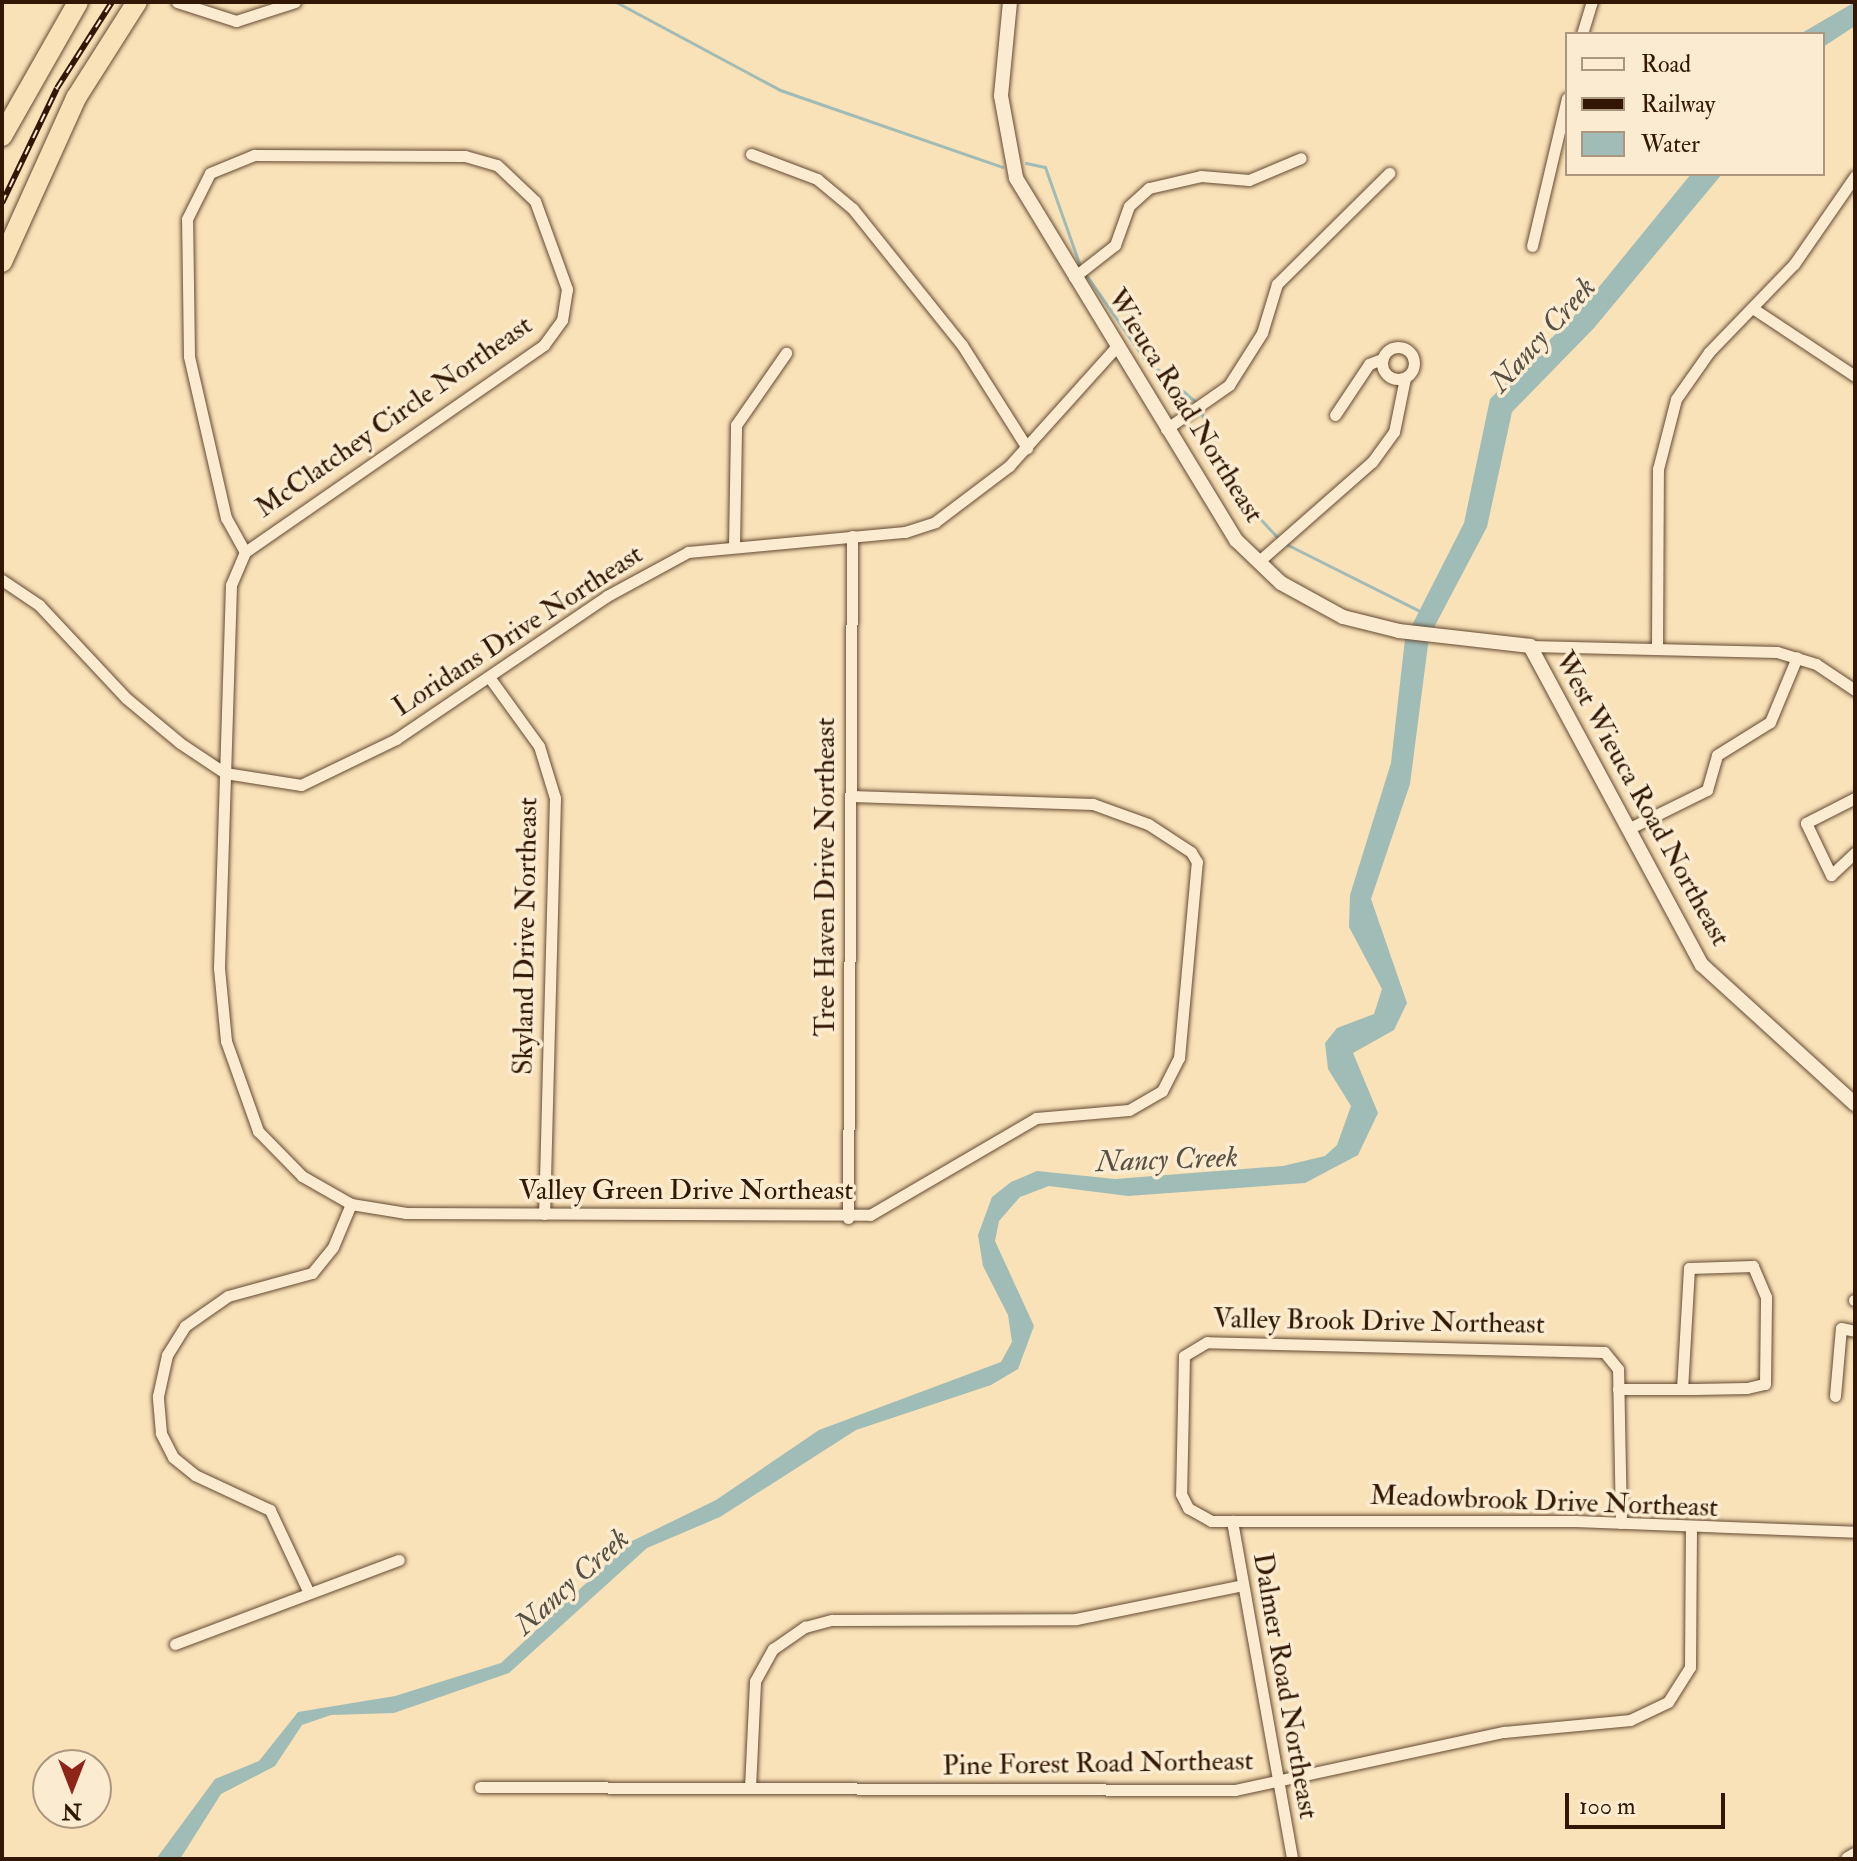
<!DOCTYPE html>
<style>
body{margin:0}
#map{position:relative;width:1857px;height:1861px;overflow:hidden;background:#f9e1b8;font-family:"IM FELL Double Pica",serif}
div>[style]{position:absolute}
.water>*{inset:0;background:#a0bcb7}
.stream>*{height:3px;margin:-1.5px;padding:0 1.5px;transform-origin:1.5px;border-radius:1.5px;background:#a0bcb7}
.roads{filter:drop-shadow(0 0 2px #644a32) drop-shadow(0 0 2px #644a32)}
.minor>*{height:11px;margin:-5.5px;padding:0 5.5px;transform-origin:5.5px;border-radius:5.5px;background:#fbecd1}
.minor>.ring{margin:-5.5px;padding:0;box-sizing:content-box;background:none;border:11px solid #fbecd1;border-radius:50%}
.tertiary>*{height:14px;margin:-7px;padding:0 7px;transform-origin:7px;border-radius:7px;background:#fbecd1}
.motorway>*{height:20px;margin:-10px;padding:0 10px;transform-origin:10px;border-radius:10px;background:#f9e1b8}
.rail>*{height:6px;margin-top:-3px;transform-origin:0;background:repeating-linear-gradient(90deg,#fbecd1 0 9px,#321705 0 18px);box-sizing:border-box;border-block:2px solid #321705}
span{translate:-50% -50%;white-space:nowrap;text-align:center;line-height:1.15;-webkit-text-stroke:7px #fbecd1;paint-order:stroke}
.street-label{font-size:28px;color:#321705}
.water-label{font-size:30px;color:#585143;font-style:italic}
.frame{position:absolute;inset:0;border:4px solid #321705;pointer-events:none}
.legend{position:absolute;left:1565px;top:32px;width:260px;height:144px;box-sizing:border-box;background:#fbecd1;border:2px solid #ab977f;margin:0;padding:10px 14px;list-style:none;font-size:24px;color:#321705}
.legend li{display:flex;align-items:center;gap:16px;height:40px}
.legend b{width:40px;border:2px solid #ab977f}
.north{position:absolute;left:32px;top:1749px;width:80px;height:80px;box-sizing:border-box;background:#fbecd1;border:2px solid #ab977f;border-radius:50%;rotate:180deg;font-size:22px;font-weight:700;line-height:32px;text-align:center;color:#321705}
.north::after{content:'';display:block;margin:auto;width:28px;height:36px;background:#8f2418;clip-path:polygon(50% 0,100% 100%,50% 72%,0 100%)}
.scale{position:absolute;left:1565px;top:1793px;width:160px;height:36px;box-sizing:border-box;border:4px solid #321705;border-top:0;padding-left:10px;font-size:24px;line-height:28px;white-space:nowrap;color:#321705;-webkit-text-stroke:6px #fbecd1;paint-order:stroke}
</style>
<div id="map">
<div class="water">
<div style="clip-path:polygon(1855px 2px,1855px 26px,1823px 47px,1823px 34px,1800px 34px)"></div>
<div style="clip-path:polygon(1691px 174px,1722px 174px,1594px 328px,1512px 412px,1487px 527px,1429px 637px,1410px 784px,1371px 899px,1407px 1003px,1394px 1030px,1353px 1053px,1378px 1113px,1358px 1155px,1305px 1183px,1128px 1196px,1049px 1186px,1020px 1197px,999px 1221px,995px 1241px,1034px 1326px,1018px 1369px,991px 1385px,856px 1430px,720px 1517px,647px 1548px,509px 1673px,394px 1713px,331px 1715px,302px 1725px,275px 1766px,221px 1794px,180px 1859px,156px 1859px,215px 1779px,259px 1761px,298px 1712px,395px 1696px,501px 1663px,630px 1542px,716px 1500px,819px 1430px,1001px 1362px,1012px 1342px,1008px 1315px,983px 1266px,978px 1235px,992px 1197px,1011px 1182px,1037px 1171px,1115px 1179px,1283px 1166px,1325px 1156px,1337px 1145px,1351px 1106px,1328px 1069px,1325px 1043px,1337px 1028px,1374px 1014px,1382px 989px,1349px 927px,1350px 895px,1391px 763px,1405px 639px,1464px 523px,1490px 399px,1581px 309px)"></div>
</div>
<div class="stream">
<div style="left:616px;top:2px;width:186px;rotate:28.2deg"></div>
<div style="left:780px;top:90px;width:235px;rotate:19.1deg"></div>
<div style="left:1026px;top:163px;width:19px;rotate:12deg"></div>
<div style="left:1045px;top:167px;width:105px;rotate:70.5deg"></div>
<div style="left:1084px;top:272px;width:103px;rotate:55.2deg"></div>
<div style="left:1143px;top:357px;width:72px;rotate:40.5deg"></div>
<div style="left:1201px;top:411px;width:74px;rotate:71.1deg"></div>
<div style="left:1225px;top:481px;width:78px;rotate:47.1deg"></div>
<div style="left:1284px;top:543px;width:152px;rotate:26.6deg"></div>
</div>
<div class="roads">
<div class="minor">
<div style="left:177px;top:2px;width:62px;rotate:17.9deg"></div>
<div style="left:236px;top:21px;width:62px;rotate:-17.9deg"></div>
<div style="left:1582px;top:34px;width:34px;rotate:-73deg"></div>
<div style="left:751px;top:154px;width:71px;rotate:20.7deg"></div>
<div style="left:817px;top:179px;width:47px;rotate:39.8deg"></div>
<div style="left:853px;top:209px;width:174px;rotate:51.3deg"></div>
<div style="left:962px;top:345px;width:122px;rotate:57.7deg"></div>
<div style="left:254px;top:155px;width:211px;rotate:0.3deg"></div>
<div style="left:465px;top:156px;width:33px;rotate:16deg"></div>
<div style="left:497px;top:165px;width:52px;rotate:43.5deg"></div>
<div style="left:535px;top:201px;width:94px;rotate:70deg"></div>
<div style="left:567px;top:289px;width:31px;rotate:99deg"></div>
<div style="left:562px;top:320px;width:31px;rotate:126deg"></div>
<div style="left:544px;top:345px;width:364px;rotate:145.3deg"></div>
<div style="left:245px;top:552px;width:39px;rotate:-119deg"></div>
<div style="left:226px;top:518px;width:166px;rotate:-102.9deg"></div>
<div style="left:189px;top:356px;width:137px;rotate:-90.8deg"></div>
<div style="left:187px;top:219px;width:51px;rotate:-63.4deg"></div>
<div style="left:210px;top:173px;width:48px;rotate:-22.2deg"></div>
<div style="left:1532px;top:246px;width:152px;rotate:-76.7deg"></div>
<div style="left:1074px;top:277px;width:52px;rotate:-38deg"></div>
<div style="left:1115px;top:245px;width:41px;rotate:-70.3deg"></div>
<div style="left:1129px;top:206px;width:27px;rotate:-42deg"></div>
<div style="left:1149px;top:188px;width:53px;rotate:-13deg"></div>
<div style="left:1201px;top:176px;width:48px;rotate:4.8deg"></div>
<div style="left:1249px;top:180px;width:56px;rotate:-22.9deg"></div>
<div style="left:1754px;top:309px;width:121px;rotate:33.6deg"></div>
<div class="ring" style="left:1382px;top:347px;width:21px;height:21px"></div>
<div style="left:1335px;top:415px;width:61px;rotate:-56.3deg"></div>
<div style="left:1369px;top:364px;width:14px;rotate:-21deg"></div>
<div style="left:1166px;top:429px;width:77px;rotate:-34.9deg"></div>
<div style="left:1229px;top:385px;width:62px;rotate:-57.6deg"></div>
<div style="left:1262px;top:333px;width:51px;rotate:-73deg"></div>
<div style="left:1277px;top:284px;width:158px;rotate:-44.7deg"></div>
<div style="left:734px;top:545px;width:120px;rotate:-89deg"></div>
<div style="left:736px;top:425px;width:88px;rotate:-55.2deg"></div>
<div style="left:245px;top:552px;width:36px;rotate:113deg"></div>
<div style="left:231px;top:585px;width:383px;rotate:91.8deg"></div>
<div style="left:219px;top:968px;width:73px;rotate:84.5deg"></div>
<div style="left:226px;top:1041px;width:96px;rotate:70.4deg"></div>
<div style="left:258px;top:1131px;width:63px;rotate:45.6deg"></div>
<div style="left:302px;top:1176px;width:56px;rotate:29.7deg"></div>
<div style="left:351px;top:1204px;width:56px;rotate:9.3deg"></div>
<div style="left:406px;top:1213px;width:464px;rotate:0.2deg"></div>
<div style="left:870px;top:1215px;width:192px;rotate:-30.3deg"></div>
<div style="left:1036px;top:1118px;width:93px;rotate:-4.9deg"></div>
<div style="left:1129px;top:1110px;width:38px;rotate:-30deg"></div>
<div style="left:1162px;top:1091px;width:37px;rotate:-63deg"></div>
<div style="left:1179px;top:1058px;width:197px;rotate:-84.8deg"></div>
<div style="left:1197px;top:862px;width:12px;rotate:-121deg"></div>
<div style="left:1191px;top:852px;width:51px;rotate:-146.9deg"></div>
<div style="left:1148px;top:824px;width:59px;rotate:-160deg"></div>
<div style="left:1093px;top:804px;width:242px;rotate:-178.1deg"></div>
<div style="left:1258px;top:562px;width:152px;rotate:-41.3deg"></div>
<div style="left:1372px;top:462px;width:37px;rotate:-54deg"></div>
<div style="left:1394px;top:432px;width:55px;rotate:-78.5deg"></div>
<div style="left:2px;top:580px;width:45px;rotate:34deg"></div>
<div style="left:39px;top:605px;width:127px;rotate:46.9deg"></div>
<div style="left:126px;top:698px;width:70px;rotate:39.8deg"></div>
<div style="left:180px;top:743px;width:54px;rotate:33.7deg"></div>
<div style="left:225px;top:773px;width:77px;rotate:9deg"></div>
<div style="left:301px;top:785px;width:106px;rotate:-25.8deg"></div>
<div style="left:396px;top:739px;width:255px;rotate:-34.1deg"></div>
<div style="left:607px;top:596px;width:92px;rotate:-28.5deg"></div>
<div style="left:688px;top:552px;width:218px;rotate:-5.3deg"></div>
<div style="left:905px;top:532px;width:32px;rotate:-18deg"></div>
<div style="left:935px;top:522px;width:93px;rotate:-37.1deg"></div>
<div style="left:1009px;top:466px;width:161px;rotate:-48deg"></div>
<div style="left:1530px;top:646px;width:247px;rotate:1.4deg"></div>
<div style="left:1777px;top:652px;width:41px;rotate:17.1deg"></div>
<div style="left:1816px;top:664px;width:47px;rotate:33.7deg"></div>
<div style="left:1657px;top:648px;width:179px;rotate:-89.7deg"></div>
<div style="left:1658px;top:469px;width:72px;rotate:-75.6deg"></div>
<div style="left:1676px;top:399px;width:57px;rotate:-54.9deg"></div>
<div style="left:1709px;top:352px;width:122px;rotate:-46deg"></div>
<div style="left:1794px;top:264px;width:107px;rotate:-55.3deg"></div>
<div style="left:489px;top:677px;width:85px;rotate:54.1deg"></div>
<div style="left:539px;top:746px;width:54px;rotate:72.9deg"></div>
<div style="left:555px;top:798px;width:416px;rotate:91.5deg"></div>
<div style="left:1855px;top:798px;width:55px;rotate:153deg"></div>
<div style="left:1806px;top:823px;width:58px;rotate:64.3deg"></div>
<div style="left:1831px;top:875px;width:33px;rotate:-43deg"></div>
<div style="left:1630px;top:828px;width:86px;rotate:-26.3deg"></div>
<div style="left:1707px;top:790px;width:36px;rotate:-74deg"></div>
<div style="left:1717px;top:755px;width:62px;rotate:-31.9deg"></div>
<div style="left:1770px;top:722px;width:70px;rotate:-67.4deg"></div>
<div style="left:848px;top:1218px;width:682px;rotate:-89.66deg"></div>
<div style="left:1854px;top:1300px;width:1px"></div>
<div style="left:1618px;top:1389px;width:77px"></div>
<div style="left:1695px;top:1389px;width:52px;rotate:-1.1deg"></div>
<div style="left:1747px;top:1388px;width:18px;rotate:-13deg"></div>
<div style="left:1765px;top:1384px;width:87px;rotate:-89.3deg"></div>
<div style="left:1766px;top:1297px;width:34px;rotate:-113deg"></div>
<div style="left:1753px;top:1266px;width:64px;rotate:178.2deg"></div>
<div style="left:1689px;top:1268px;width:121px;rotate:93.3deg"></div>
<div style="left:1835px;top:1396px;width:68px;rotate:-85deg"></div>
<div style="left:1841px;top:1328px;width:14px;rotate:12deg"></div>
<div style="left:1232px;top:1521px;width:343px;rotate:79.9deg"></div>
<div style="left:1621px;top:1523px;width:154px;rotate:-91.1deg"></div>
<div style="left:1618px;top:1369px;width:22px;rotate:-129deg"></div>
<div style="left:1604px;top:1352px;width:397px;rotate:-178.6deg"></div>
<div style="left:1207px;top:1342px;width:27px;rotate:149deg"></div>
<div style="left:1184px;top:1356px;width:138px;rotate:91.2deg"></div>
<div style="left:1181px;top:1494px;width:16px;rotate:63deg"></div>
<div style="left:1188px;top:1508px;width:26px;rotate:29deg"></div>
<div style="left:1211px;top:1521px;width:364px"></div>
<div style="left:1575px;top:1521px;width:280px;rotate:2.2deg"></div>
<div style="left:309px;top:1593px;width:92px;rotate:-115.2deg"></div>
<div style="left:270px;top:1510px;width:83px;rotate:-155deg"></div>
<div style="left:195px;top:1475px;width:28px;rotate:-141deg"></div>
<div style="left:173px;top:1457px;width:27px;rotate:-117deg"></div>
<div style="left:161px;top:1433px;width:37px;rotate:-95deg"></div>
<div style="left:158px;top:1396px;width:42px;rotate:-77.6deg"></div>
<div style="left:167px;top:1355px;width:34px;rotate:-58deg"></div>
<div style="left:185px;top:1326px;width:52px;rotate:-34.9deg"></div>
<div style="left:228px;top:1296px;width:87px;rotate:-15.3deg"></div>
<div style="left:312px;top:1273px;width:33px;rotate:-51deg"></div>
<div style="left:333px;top:1247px;width:47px;rotate:-67.3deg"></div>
<div style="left:175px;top:1644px;width:239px;rotate:-20.6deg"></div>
<div style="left:480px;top:1787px;width:755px;rotate:0.23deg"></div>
<div style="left:1235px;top:1790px;width:275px;rotate:-12.2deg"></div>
<div style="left:1504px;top:1732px;width:127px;rotate:-5.4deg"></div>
<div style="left:1630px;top:1720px;width:42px;rotate:-25.3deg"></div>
<div style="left:1668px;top:1702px;width:41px;rotate:-57.8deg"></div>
<div style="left:1690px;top:1667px;width:139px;rotate:-89.6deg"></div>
<div style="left:750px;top:1788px;width:107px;rotate:-87.3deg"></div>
<div style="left:755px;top:1681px;width:37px;rotate:-61deg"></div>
<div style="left:773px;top:1649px;width:39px;rotate:-35deg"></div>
<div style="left:805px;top:1627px;width:28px;rotate:-15deg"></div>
<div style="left:832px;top:1620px;width:244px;rotate:-0.2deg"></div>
<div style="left:1076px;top:1619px;width:165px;rotate:-11.5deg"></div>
</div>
<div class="tertiary">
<div style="left:1010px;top:2px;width:94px;rotate:95.5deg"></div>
<div style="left:1001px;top:96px;width:83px;rotate:79.6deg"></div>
<div style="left:1016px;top:178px;width:424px;rotate:58.7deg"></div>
<div style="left:1236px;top:540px;width:62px;rotate:43.7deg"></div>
<div style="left:1281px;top:583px;width:71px;rotate:28.7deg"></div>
<div style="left:1343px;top:617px;width:58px;rotate:14deg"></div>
<div style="left:1399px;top:631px;width:132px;rotate:6.5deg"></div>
<div style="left:1530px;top:646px;width:362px;rotate:61.7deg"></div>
<div style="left:1702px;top:965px;width:207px;rotate:42.3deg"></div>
<div style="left:1848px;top:1859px;width:8px;rotate:-30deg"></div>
</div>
<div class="motorway">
<div style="left:2px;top:136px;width:154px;rotate:-60.4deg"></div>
<div style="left:2px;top:262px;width:180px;rotate:-65.7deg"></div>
<div style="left:76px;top:98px;width:114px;rotate:-57.6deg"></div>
</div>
</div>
<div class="rail">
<div style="left:2px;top:203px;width:127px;rotate:-64.4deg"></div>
<div style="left:57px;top:88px;width:102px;rotate:-57.4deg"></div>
</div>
<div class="street-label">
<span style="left:1185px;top:406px;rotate:58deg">Wieuca Road Northeast</span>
<span style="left:394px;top:417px;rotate:-35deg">McClatchey Circle Northeast</span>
<span style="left:518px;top:631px;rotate:-33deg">Loridans Drive Northeast</span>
<span style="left:1642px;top:799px;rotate:61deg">West Wieuca Road Northeast</span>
<span style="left:826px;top:877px;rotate:-90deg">Tree Haven Drive Northeast</span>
<span style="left:526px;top:936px;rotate:-89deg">Skyland Drive Northeast</span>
<span style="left:686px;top:1191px">Valley Green Drive Northeast</span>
<span style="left:1379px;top:1322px;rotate:1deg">Valley Brook Drive Northeast</span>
<span style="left:1544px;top:1502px;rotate:2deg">Meadowbrook Drive Northeast</span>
<span style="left:1285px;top:1686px;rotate:80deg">Dalmer Road Northeast</span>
<span style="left:1098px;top:1764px;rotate:-1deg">Pine Forest Road Northeast</span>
</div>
<div class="water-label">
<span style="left:1543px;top:335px;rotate:-48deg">Nancy Creek</span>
<span style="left:1167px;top:1160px;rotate:-2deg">Nancy Creek</span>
<span style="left:572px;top:1582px;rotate:-42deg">Nancy Creek</span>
</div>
<div class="frame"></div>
<ul class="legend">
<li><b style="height:10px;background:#fbecd1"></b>Road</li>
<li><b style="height:10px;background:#321705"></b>Railway</li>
<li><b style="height:22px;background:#a0bcb7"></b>Water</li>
</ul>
<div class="north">N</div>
<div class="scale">100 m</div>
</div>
